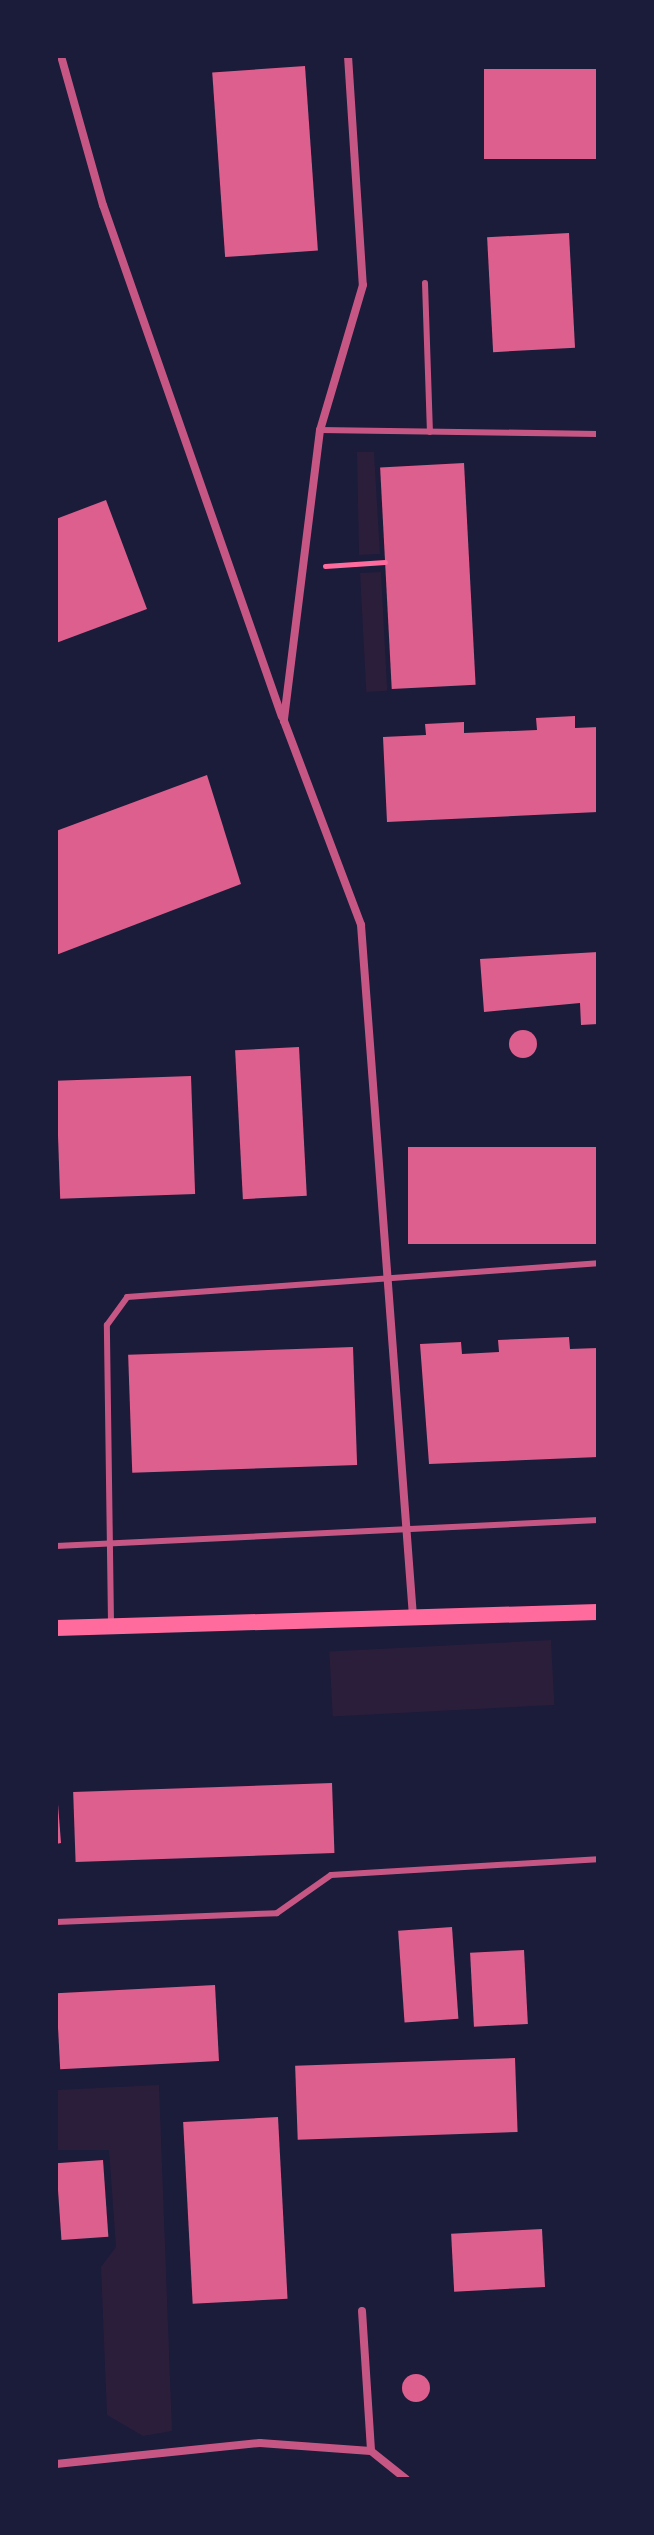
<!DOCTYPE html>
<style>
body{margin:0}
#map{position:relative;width:654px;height:2535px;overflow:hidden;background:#1b1b3a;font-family:Ubuntu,sans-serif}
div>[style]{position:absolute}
.green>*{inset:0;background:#2a1e3b;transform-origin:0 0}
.building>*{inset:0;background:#dd5f8e;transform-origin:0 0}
.round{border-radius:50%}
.path>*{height:5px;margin:-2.5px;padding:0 2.5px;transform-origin:2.5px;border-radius:2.5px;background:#ff6b9d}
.service>*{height:6px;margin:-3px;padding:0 3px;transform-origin:3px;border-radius:3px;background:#c65784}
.minor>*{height:8px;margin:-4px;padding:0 4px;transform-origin:4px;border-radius:4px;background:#c65784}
.secondary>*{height:16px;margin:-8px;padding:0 8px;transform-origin:8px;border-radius:8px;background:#ff6b9d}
span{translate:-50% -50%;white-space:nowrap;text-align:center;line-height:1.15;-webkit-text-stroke:8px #1b1b3a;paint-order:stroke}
.frame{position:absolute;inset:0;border:58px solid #1b1b3a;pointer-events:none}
</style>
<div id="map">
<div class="green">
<div style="clip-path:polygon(357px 452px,374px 452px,380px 554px,359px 555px)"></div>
<div style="left:381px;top:572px;width:119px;height:21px;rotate:87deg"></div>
<div style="left:551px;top:1640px;width:65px;height:222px;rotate:87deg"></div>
<div style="clip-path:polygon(159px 2085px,172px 2431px,143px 2436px,107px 2415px,101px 2267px,116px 2247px,109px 2150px,56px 2150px,56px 2090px)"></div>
</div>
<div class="building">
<div style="left:305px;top:66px;width:185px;height:93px;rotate:86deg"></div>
<div style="left:598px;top:69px;width:90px;height:114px;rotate:90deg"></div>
<div style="left:569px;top:233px;width:115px;height:82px;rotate:87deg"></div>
<div style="left:464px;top:463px;width:222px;height:84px;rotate:87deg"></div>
<div style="clip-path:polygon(106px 500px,147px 609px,56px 643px,56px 519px)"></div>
<div style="clip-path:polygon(575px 716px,575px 728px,598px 727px,598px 812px,387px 822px,383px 737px,426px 735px,425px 724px,464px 722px,464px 733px,537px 730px,536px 718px)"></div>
<div style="clip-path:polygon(207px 775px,241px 884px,56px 955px,56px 831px)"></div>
<div style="clip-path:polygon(598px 952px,598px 1024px,581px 1025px,580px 1003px,484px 1012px,480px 959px)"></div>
<div class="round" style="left:509px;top:1030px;width:28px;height:28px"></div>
<div style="left:299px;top:1047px;width:149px;height:64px;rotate:87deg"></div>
<div style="left:191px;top:1076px;width:118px;height:135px;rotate:88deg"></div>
<div style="left:598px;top:1147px;width:97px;height:190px;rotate:90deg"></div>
<div style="clip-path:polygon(569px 1337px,570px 1349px,598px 1348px,598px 1457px,429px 1464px,420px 1344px,461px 1342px,462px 1354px,499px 1352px,498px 1340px)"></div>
<div style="left:353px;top:1347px;width:118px;height:225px;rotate:88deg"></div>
<div style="left:332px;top:1783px;width:70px;height:259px;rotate:88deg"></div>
<div style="clip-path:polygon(56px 1804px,58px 1804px,61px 1843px,56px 1844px)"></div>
<div style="left:452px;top:1927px;width:92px;height:54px;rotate:86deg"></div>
<div style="left:524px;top:1950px;width:74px;height:54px;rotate:87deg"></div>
<div style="left:215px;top:1985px;width:76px;height:159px;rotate:87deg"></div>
<div style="left:515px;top:2058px;width:74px;height:220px;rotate:88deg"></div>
<div style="left:278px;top:2117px;width:182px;height:95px;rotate:87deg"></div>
<div style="left:103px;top:2160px;width:77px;height:47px;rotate:86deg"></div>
<div style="left:542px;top:2229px;width:58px;height:91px;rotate:87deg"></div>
<div class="round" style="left:402px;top:2374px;width:28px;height:28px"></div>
</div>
<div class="path">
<div style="left:325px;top:566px;width:60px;rotate:-3.8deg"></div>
</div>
<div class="service">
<div style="left:425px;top:283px;width:149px;rotate:88.1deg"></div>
<div style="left:320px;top:430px;width:278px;rotate:0.8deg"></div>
<div style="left:56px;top:1546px;width:543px;rotate:-2.75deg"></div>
<div style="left:111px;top:1623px;width:298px;rotate:-90.8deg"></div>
<div style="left:107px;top:1325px;width:34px;rotate:-54deg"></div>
<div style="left:127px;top:1297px;width:472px;rotate:-4.1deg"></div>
<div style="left:56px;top:1922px;width:221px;rotate:-2.3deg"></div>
<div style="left:277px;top:1913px;width:66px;rotate:-35.1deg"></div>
<div style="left:331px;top:1875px;width:267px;rotate:-3.4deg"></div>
</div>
<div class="minor">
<div style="left:61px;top:56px;width:155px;rotate:74.3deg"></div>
<div style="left:103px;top:205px;width:542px;rotate:70.73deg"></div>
<div style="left:348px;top:56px;width:229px;rotate:86.3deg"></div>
<div style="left:363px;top:285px;width:151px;rotate:106.5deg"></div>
<div style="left:320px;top:430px;width:293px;rotate:97.1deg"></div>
<div style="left:284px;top:721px;width:218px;rotate:69.3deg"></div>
<div style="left:361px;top:925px;width:693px;rotate:85.7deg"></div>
<div style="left:362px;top:2311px;width:140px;rotate:86.3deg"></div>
<div style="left:371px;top:2451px;width:45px;rotate:38.7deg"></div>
<div style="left:56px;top:2464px;width:205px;rotate:-5.9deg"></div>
<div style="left:260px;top:2443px;width:111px;rotate:4.1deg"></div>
</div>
<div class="secondary">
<div style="left:56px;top:1628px;width:542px;rotate:-1.69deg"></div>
</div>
<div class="frame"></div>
</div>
